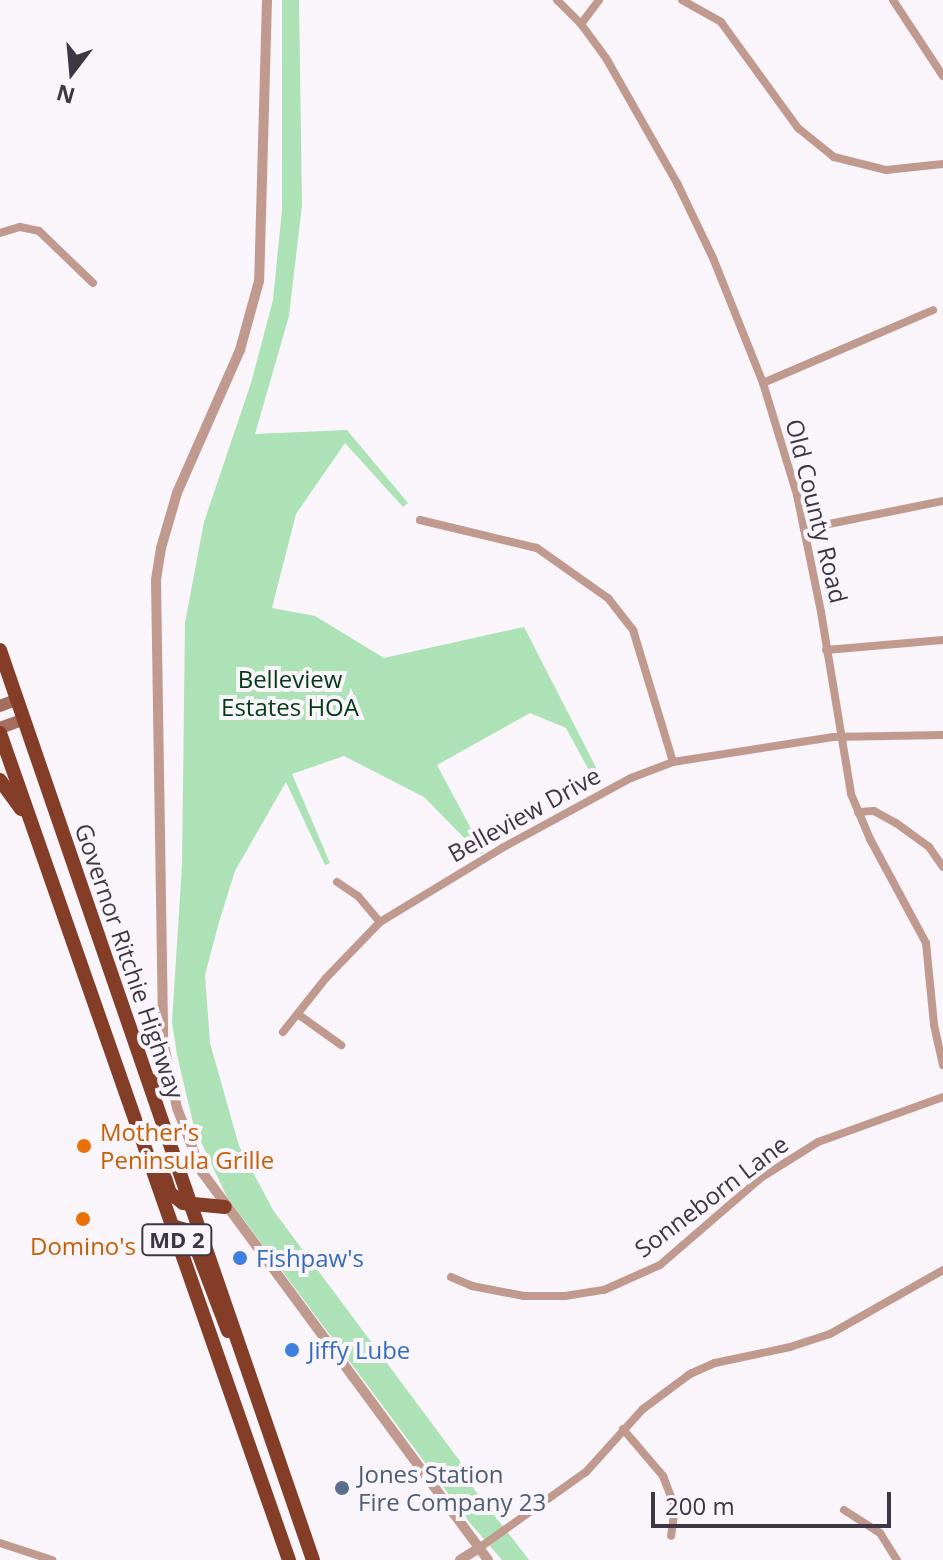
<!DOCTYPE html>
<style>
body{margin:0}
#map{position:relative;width:943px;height:1560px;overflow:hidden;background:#f9f5fb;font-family:"Open Sans",sans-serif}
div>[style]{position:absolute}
.green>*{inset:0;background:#ace2b5}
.minor>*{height:8px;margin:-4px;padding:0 4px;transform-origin:4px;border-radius:4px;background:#c19a8f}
.tertiary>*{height:10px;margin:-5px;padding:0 5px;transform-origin:5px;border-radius:5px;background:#c19a8f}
.secondary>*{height:12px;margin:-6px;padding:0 6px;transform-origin:6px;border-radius:6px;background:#a46d5d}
.trunk>*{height:14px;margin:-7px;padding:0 7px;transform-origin:7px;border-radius:7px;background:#843e28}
.dots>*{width:22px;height:22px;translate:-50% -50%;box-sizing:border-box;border:4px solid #f9f5fb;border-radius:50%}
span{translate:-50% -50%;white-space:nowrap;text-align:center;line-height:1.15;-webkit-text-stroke:8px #f9f5fb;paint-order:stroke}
.shield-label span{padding:2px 6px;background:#f9f5fb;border:2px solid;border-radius:6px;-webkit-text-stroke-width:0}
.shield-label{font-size:22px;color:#3d3743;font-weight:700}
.street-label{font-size:24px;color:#3d3743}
.park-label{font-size:24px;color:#023a16}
.food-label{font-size:24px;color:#c56008}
.left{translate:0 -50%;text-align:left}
.shop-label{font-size:24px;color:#366cbe}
.service-label{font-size:24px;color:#4e5e75}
.north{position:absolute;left:32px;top:32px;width:80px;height:80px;-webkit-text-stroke:6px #f9f5fb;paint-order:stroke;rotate:196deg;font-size:22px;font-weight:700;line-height:32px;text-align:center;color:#3d3743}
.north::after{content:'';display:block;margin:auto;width:28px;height:36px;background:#3d3743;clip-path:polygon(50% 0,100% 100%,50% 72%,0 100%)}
.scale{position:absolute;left:651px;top:1492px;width:240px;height:36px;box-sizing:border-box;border:4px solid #3d3743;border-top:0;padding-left:10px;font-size:24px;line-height:28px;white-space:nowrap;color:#3d3743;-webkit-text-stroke:6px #f9f5fb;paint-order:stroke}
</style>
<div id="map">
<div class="green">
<div style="clip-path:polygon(282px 0,299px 0,302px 205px,289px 316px,255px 434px,347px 430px,408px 503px,403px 507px,345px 443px,296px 514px,272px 608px,315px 616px,384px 658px,524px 627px,604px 783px,598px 787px,566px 728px,530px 713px,437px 765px,484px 853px,480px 854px,424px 797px,344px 756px,292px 774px,330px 863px,325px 865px,286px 782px,235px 871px,219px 922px,205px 975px,210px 1043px,239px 1146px,273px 1210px,468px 1472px,464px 1476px,529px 1560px,502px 1560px,470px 1523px,227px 1197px,194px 1127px,177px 1055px,172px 1022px,182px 865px,185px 623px,204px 522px,251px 383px,273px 300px,282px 210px)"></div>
</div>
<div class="minor">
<div style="left:557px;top:0;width:34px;rotate:45deg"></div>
<div style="left:581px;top:24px;width:42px;rotate:53.7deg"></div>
<div style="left:606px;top:58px;width:146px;rotate:60.4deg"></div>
<div style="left:678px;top:185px;width:81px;rotate:64.4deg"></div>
<div style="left:713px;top:258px;width:135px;rotate:68.2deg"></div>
<div style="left:763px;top:383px;width:117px;rotate:73.1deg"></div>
<div style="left:797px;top:495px;width:119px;rotate:78.4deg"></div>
<div style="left:821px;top:612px;width:184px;rotate:80.6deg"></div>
<div style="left:851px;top:794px;width:49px;rotate:67.1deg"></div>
<div style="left:870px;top:839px;width:118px;rotate:61.7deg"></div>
<div style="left:926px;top:943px;width:82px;rotate:84.4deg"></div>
<div style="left:934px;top:1025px;width:41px;rotate:77.3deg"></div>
<div style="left:682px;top:0;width:45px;rotate:29.4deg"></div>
<div style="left:721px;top:22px;width:131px;rotate:54deg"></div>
<div style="left:798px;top:128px;width:46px;rotate:38.9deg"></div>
<div style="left:834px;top:157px;width:54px;rotate:14deg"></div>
<div style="left:886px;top:170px;width:57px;rotate:-6deg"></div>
<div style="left:893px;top:0;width:91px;rotate:56.7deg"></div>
<div style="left:581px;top:24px;width:30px;rotate:-53deg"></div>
<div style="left:0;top:233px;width:21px;rotate:-17deg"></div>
<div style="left:20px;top:227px;width:19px;rotate:12deg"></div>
<div style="left:39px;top:231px;width:75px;rotate:43.9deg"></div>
<div style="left:763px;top:383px;width:185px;rotate:-23.2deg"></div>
<div style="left:420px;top:520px;width:120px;rotate:13.5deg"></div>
<div style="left:537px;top:548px;width:87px;rotate:35.2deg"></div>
<div style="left:608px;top:598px;width:41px;rotate:52deg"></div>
<div style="left:633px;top:630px;width:138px;rotate:73.1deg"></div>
<div style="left:804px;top:529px;width:142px;rotate:-11.4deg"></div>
<div style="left:826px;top:650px;width:117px;rotate:-4.9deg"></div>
<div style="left:858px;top:812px;width:16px;rotate:-4deg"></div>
<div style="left:874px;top:811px;width:25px;rotate:29deg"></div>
<div style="left:896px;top:823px;width:41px;rotate:36deg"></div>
<div style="left:929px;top:847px;width:24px;rotate:55deg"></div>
<div style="left:337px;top:882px;width:25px;rotate:34deg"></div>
<div style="left:358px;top:896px;width:34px;rotate:50deg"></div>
<div style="left:299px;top:1015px;width:52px;rotate:35.5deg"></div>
<div style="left:283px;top:1032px;width:69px;rotate:-51.5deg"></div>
<div style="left:326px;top:978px;width:78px;rotate:-46deg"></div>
<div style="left:380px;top:922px;width:143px;rotate:-31.2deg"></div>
<div style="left:502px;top:848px;width:147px;rotate:-28.5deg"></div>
<div style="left:631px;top:778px;width:45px;rotate:-20.9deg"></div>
<div style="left:673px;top:762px;width:162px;rotate:-8.9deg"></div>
<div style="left:833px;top:737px;width:110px;rotate:-1deg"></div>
<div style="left:451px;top:1277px;width:23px;rotate:23deg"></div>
<div style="left:472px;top:1286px;width:53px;rotate:10.9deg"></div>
<div style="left:524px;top:1296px;width:41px"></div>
<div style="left:565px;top:1296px;width:39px;rotate:-9deg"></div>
<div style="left:604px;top:1290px;width:61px;rotate:-24.1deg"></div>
<div style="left:660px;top:1265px;width:135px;rotate:-40.8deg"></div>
<div style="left:762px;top:1177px;width:66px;rotate:-32deg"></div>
<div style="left:818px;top:1142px;width:133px;rotate:-19.8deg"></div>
<div style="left:623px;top:1429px;width:62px;rotate:49.6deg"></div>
<div style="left:663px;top:1476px;width:34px;rotate:69deg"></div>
<div style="left:675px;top:1508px;width:28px;rotate:98deg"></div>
<div style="left:844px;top:1510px;width:43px;rotate:32.6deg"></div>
<div style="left:880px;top:1533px;width:32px;rotate:58deg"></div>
<div style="left:0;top:1543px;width:55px;rotate:18.1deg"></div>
<div style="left:479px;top:1548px;width:131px;rotate:-35.4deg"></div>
<div style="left:586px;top:1472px;width:85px;rotate:-47.9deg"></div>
<div style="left:643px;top:1409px;width:59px;rotate:-36.7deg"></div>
<div style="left:690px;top:1374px;width:27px;rotate:-24deg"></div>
<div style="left:715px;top:1363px;width:77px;rotate:-12deg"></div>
<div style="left:790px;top:1347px;width:42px;rotate:-18deg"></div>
<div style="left:830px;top:1334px;width:130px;rotate:-29.5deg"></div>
</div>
<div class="tertiary">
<div style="left:267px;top:0;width:281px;rotate:91.6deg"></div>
<div style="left:259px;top:281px;width:72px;rotate:105.4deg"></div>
<div style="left:240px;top:350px;width:156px;rotate:113.8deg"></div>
<div style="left:177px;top:493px;width:57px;rotate:106.2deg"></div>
<div style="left:161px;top:548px;width:32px;rotate:99deg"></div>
<div style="left:156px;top:580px;width:460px;rotate:89.1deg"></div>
<div style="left:163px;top:1040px;width:69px;rotate:78.4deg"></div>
<div style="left:177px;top:1108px;width:69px;rotate:68.7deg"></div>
<div style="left:202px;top:1172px;width:482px;rotate:53.6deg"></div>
<div style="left:460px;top:1560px;width:22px;rotate:-32deg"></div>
</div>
<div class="secondary">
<div style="left:0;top:706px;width:17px;rotate:-21deg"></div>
<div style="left:0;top:728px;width:23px;rotate:-20deg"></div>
</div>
<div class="trunk">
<div style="left:0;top:650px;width:962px;rotate:71.02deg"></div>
<div style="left:0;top:733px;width:876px;rotate:70.74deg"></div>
<div style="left:0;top:780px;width:36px;rotate:54deg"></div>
<div style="left:149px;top:1080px;width:25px;rotate:23deg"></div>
<div style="left:165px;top:1178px;width:16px;rotate:72deg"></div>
<div style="left:170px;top:1193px;width:16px;rotate:38deg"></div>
<div style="left:183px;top:1203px;width:42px;rotate:5.4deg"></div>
<div style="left:172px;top:1226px;width:19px;rotate:16deg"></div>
<div style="left:190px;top:1231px;width:107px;rotate:69.2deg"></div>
</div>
<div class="dots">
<div style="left:84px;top:1146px;background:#e8710a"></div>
<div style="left:83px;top:1219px;background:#e8710a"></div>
<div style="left:240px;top:1258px;background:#3f7fe0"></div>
<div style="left:292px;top:1350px;background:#3f7fe0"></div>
<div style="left:342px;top:1488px;background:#5c6f8a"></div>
</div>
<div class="shield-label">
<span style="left:177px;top:1240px">MD 2</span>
</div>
<div class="street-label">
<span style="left:817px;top:511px;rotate:76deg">Old County Road</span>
<span style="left:524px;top:814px;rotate:-29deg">Belleview Drive</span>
<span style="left:130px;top:961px;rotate:71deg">Governor Ritchie Highway</span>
<span style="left:711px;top:1196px;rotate:-37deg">Sonneborn Lane</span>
</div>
<div class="park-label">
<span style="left:290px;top:693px">Belleview<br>Estates HOA</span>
</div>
<div class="food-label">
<span class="left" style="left:100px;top:1146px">Mother's<br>Peninsula Grille</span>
<span style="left:83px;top:1246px">Domino's</span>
</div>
<div class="shop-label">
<span class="left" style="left:256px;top:1258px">Fishpaw's</span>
<span class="left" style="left:308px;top:1350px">Jiffy Lube</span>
</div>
<div class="service-label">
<span class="left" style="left:358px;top:1488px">Jones Station<br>Fire Company 23</span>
</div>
<div class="north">N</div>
<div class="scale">200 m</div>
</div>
